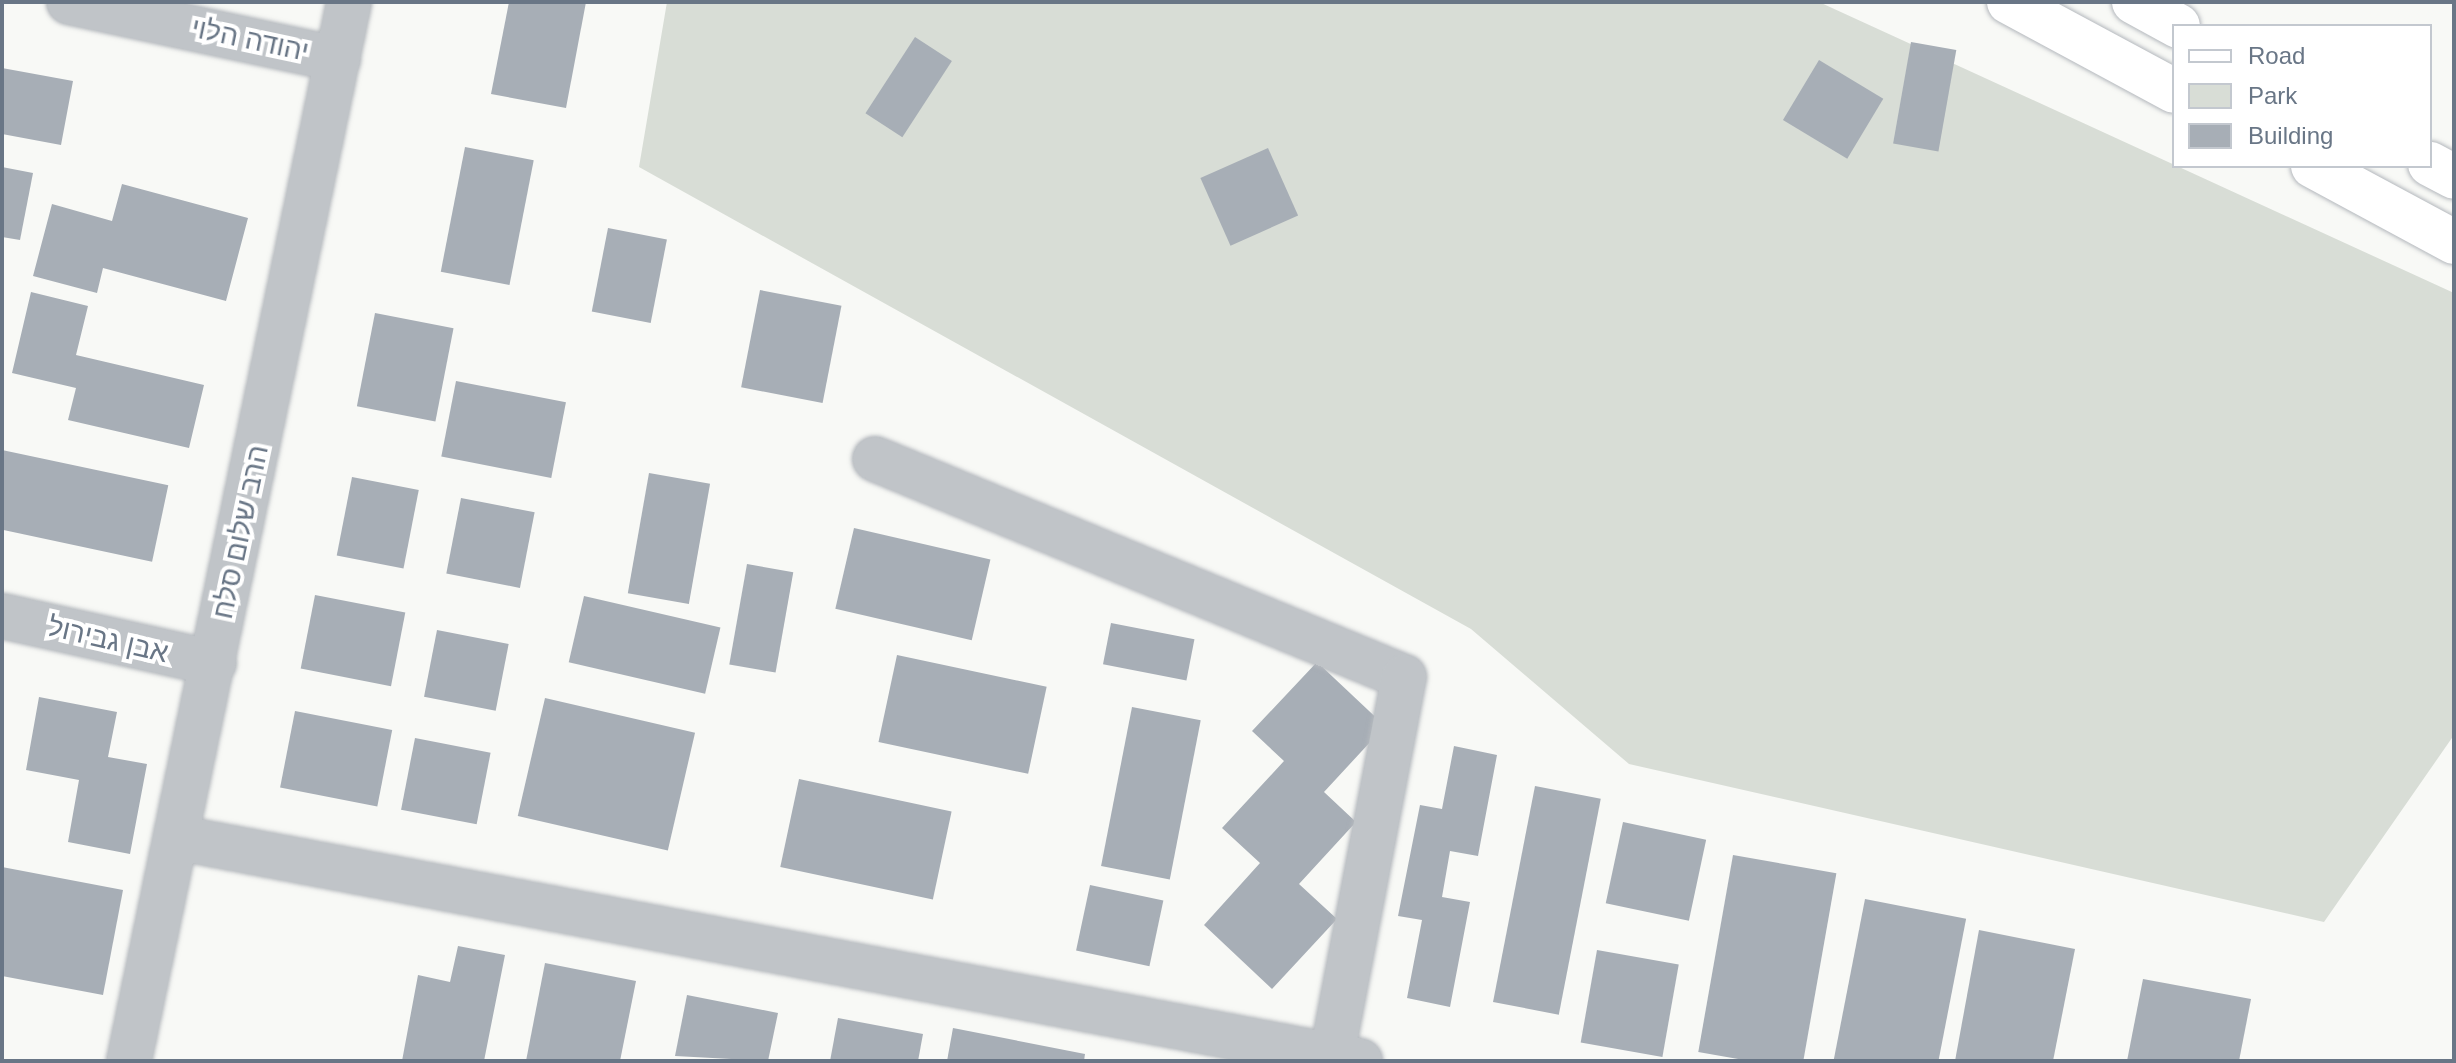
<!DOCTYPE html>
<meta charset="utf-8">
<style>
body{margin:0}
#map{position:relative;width:2456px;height:1063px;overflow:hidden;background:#f8f9f6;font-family:Arial,"Noto Sans Hebrew",sans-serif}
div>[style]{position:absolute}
.green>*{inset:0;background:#d8ddd6}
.building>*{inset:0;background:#a7aeb6;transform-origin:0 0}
.roads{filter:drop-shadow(0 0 2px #b4b8bd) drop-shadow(0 0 2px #b4b8bd)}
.minor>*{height:44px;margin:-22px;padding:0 22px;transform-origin:22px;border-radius:22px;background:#c0c4c8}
.major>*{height:44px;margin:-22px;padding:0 22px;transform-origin:22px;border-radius:22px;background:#fff}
span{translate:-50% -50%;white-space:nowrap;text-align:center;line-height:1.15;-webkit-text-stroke:8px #fff;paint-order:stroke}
.street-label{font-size:28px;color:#697686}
.frame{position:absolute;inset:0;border:4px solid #697686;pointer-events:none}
.legend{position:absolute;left:2172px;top:24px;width:260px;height:144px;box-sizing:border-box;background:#fff;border:2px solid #c3c8cf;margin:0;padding:10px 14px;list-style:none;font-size:24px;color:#697686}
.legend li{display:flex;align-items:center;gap:16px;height:40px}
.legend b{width:40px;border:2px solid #c3c8cf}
</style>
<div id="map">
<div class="green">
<div style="clip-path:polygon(667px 2px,1819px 2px,2454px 293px,2454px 735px,2324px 922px,1629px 764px,1471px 629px,639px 167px)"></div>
</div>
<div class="building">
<div style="clip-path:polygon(509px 2px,586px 2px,566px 108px,491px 94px)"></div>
<div style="left:915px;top:37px;width:44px;height:91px;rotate:33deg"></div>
<div style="left:1911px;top:42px;width:46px;height:103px;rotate:10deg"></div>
<div style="left:1819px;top:60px;width:75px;height:70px;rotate:31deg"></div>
<div style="clip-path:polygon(2px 68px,73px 81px,61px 145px,2px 134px)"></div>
<div style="left:465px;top:147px;width:70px;height:127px;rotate:11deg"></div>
<div style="left:1268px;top:148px;width:74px;height:74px;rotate:66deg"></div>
<div style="clip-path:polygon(2px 167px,33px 173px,20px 240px,2px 237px)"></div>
<div style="clip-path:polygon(122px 184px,248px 218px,226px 301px,103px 268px,97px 293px,33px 276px,52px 204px,112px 221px)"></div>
<div style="left:608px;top:228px;width:60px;height:85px;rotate:11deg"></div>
<div style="left:760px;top:290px;width:83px;height:99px;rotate:11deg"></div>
<div style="clip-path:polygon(31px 292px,88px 306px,76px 355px,204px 385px,189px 448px,68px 420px,76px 388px,12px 373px)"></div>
<div style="left:375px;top:313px;width:80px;height:95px;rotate:11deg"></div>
<div style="left:456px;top:381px;width:112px;height:77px;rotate:11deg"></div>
<div style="left:2px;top:450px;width:170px;height:78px;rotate:12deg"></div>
<div style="left:649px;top:473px;width:62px;height:122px;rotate:10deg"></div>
<div style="left:352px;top:477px;width:68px;height:80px;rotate:11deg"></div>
<div style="left:461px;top:498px;width:75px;height:77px;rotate:11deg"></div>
<div style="left:854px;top:528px;width:140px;height:83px;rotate:13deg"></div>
<div style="left:747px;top:564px;width:47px;height:102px;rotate:10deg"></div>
<div style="left:315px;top:595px;width:92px;height:75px;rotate:11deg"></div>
<div style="left:584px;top:596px;width:140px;height:68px;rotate:13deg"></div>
<div style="left:1111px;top:623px;width:85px;height:42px;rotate:11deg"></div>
<div style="left:437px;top:630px;width:73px;height:68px;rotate:11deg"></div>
<div style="left:897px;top:655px;width:153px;height:89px;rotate:12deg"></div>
<div style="clip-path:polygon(1317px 662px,1385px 726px,1324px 792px,1356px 822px,1299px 884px,1337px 919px,1272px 989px,1204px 925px,1260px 863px,1222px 828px,1284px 761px,1252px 731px)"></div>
<div style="clip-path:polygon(39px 697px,117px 712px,108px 757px,147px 764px,130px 854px,68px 842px,79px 780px,26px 770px)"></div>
<div style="left:545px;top:698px;width:154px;height:121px;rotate:13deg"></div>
<div style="left:1132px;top:707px;width:70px;height:162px;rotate:11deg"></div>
<div style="left:295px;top:711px;width:99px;height:78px;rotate:11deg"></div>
<div style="left:415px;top:738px;width:77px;height:73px;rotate:11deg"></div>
<div style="clip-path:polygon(1454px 746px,1497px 755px,1478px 856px,1450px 851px,1442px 897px,1470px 902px,1450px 1007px,1407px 998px,1422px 920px,1398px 916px,1420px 805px,1442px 809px)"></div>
<div style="left:799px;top:779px;width:156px;height:90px;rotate:12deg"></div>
<div style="left:1535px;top:786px;width:67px;height:220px;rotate:11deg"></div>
<div style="left:1623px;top:822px;width:85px;height:83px;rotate:12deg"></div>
<div style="left:1733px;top:855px;width:105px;height:200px;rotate:10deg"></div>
<div style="clip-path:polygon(2px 867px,123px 890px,103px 995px,2px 976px)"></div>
<div style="left:1090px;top:885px;width:75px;height:67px;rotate:12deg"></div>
<div style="left:1865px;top:899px;width:103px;height:165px;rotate:11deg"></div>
<div style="clip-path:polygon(1979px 930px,2075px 949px,2053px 1061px,1955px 1061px)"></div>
<div style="clip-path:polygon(458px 946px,505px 955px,484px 1061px,402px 1061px,418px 975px,450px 982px)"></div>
<div style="left:1597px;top:950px;width:83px;height:94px;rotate:10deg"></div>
<div style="clip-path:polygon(545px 963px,636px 981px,620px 1061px,526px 1061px)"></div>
<div style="clip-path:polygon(2143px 979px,2251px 999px,2239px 1061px,2127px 1061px)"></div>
<div style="clip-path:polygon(687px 995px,778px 1013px,768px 1061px,675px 1056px)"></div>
<div style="clip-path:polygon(838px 1018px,923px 1034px,918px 1061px,830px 1061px)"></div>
<div style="clip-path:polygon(953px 1028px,1085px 1054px,1084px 1061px,947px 1061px)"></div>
</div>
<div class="roads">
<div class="minor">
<div style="left:69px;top:2px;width:275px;rotate:12deg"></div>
<div style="left:875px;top:459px;width:572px;rotate:22.4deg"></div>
<div style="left:1404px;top:677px;width:385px;rotate:100.8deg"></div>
<div style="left:2px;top:616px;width:217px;rotate:12.5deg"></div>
<div style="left:179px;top:838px;width:1202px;rotate:10.69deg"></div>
<div style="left:129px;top:1061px;width:1082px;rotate:-78.26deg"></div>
</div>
<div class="major">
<div style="left:2009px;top:2px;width:187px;rotate:28.3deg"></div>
<div style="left:2134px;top:2px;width:50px;rotate:28.6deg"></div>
<div style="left:2430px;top:164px;width:27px;rotate:28deg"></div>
<div style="left:2313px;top:166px;width:160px;rotate:28.3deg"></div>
</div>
</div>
<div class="street-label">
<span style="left:250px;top:40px;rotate:12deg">יהודה הלוי</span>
<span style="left:241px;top:532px;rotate:-78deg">הרב שלום סלח</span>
<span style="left:108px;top:640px;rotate:13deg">אבן גבירול</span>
</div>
<div class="frame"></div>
<ul class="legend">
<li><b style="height:10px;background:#fff"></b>Road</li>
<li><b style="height:22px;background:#d8ddd6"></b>Park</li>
<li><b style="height:22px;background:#a7aeb6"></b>Building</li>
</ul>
</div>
